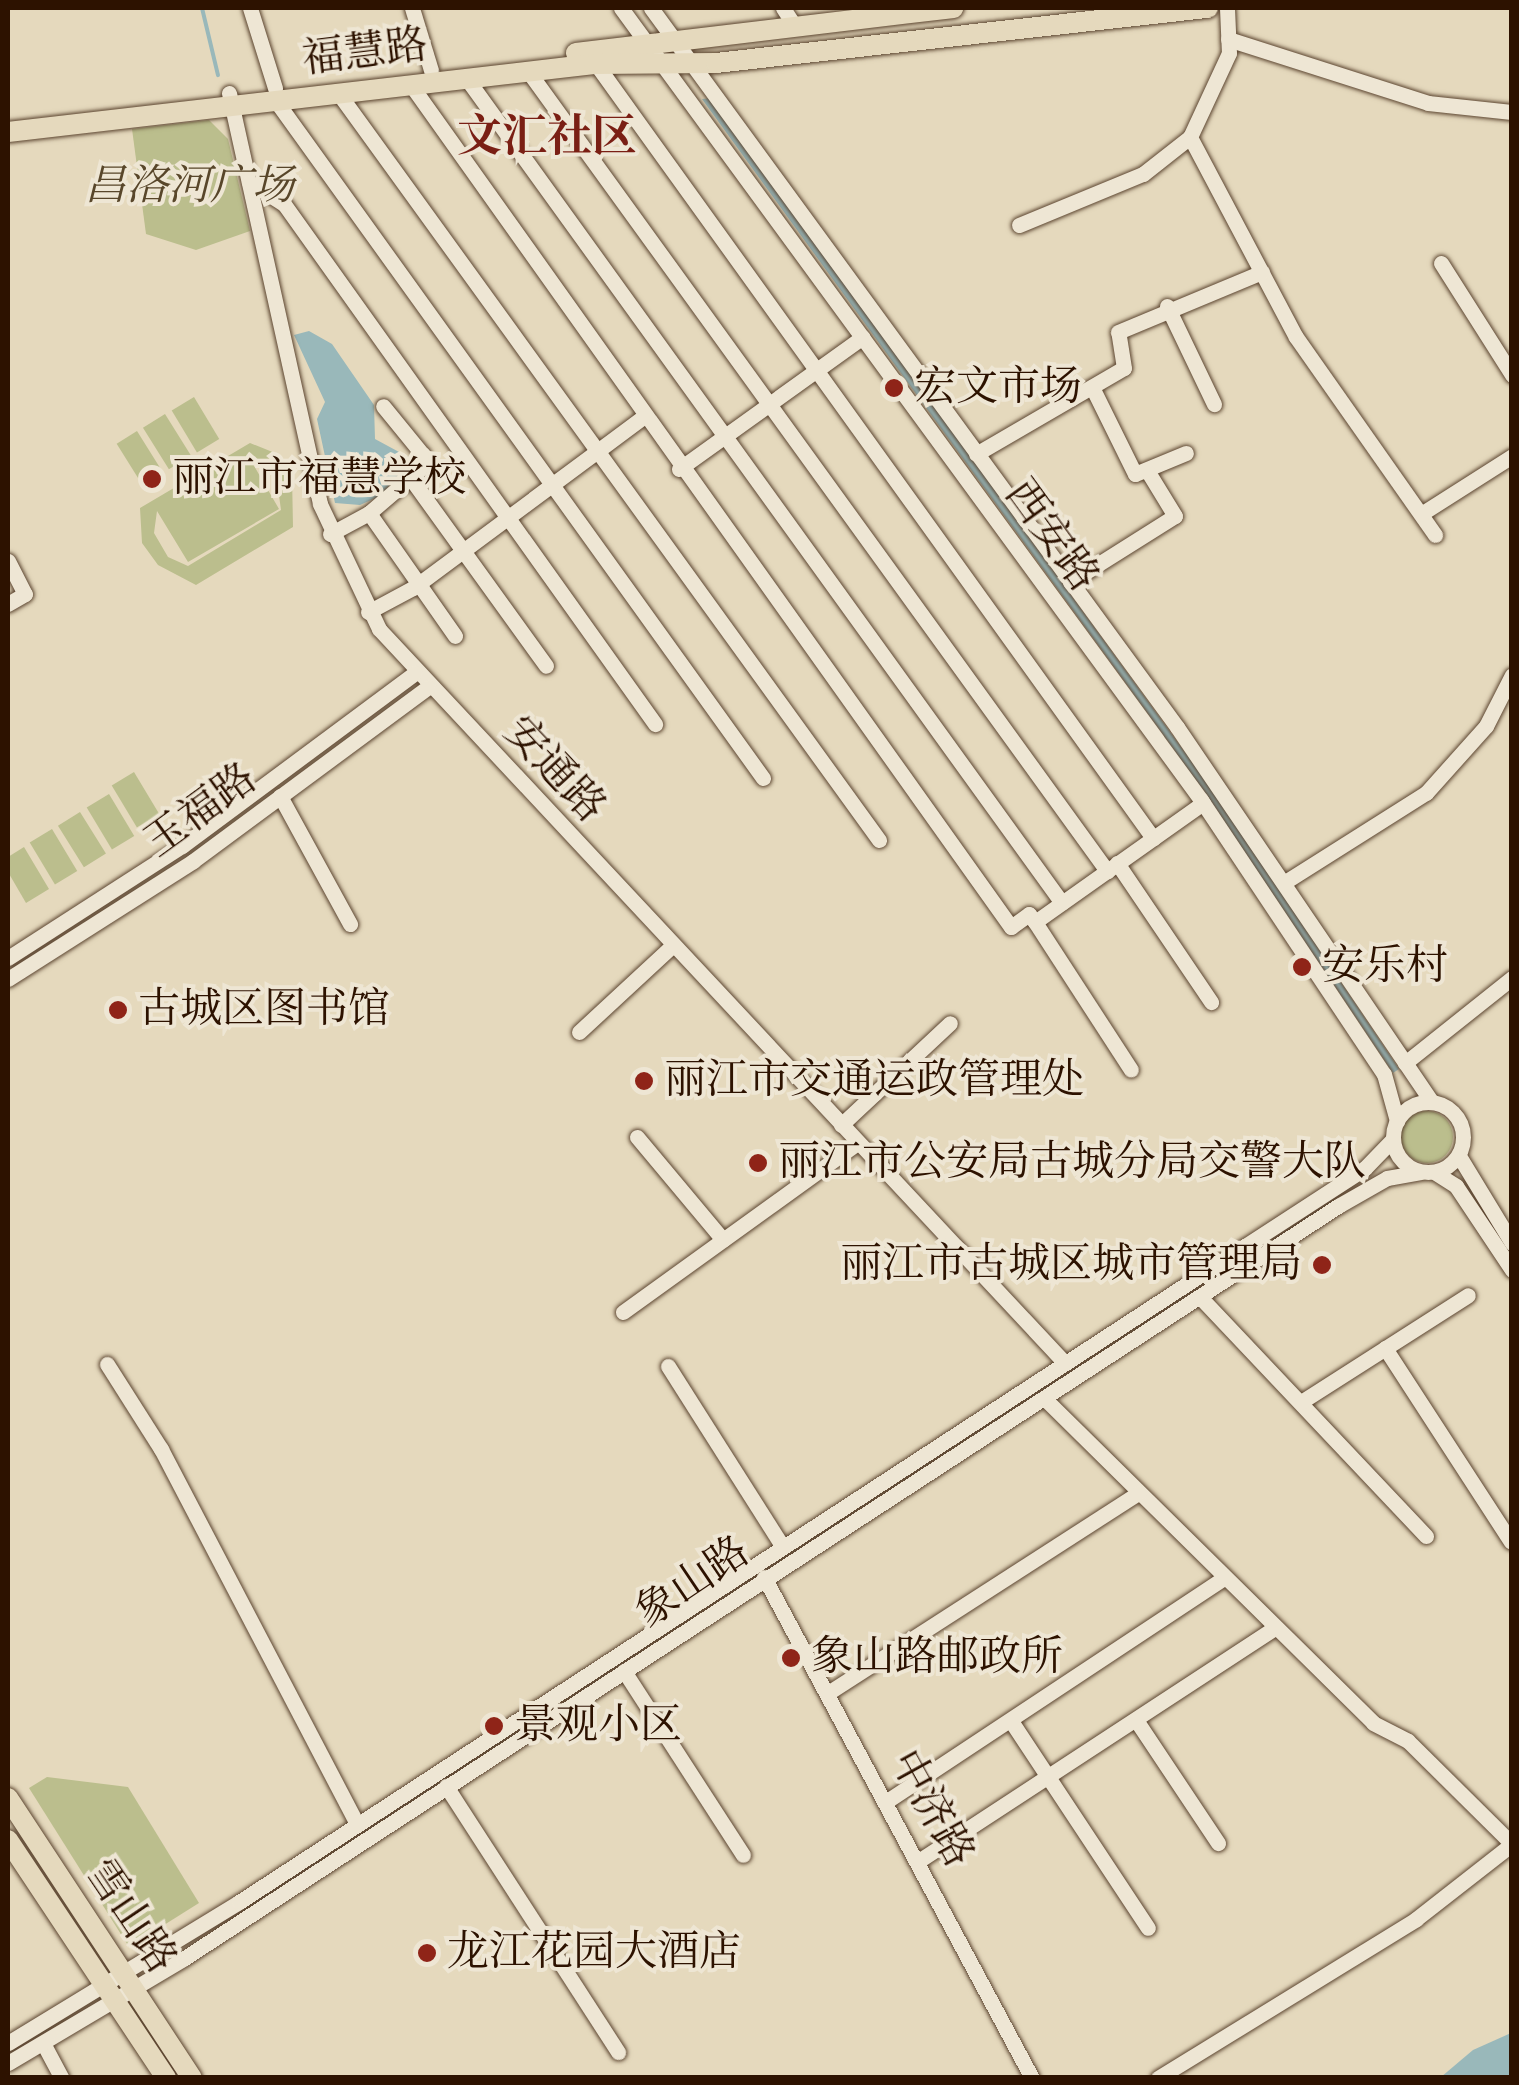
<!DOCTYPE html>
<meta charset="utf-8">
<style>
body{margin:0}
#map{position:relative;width:1519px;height:2085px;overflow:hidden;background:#e5d9bd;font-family:"IM FELL DW Pica","Noto Serif SC",serif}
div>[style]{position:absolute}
.green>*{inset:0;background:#bbbe8d;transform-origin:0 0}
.round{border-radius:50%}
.water>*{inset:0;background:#99b8ba}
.stream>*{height:4px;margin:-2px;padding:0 2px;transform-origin:2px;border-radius:2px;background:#99b8ba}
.roads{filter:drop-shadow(0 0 2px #5b442f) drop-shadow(0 0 2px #5b442f)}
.minor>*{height:15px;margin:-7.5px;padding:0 7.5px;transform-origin:7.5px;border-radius:7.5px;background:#eee6d4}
.minor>.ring{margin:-7.5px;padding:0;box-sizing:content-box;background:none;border:15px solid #eee6d4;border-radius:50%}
.major>*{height:20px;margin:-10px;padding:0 10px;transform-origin:10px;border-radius:10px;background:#e5d9bd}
.dots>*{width:28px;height:28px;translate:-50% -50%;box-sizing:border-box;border:5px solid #eee6d4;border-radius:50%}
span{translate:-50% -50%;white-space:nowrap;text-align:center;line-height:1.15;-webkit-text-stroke:8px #eee6d4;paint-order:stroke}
.street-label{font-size:42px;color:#2d1200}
.park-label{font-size:42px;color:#58462a;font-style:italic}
.poi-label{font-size:42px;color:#2d1200}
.left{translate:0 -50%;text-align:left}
.right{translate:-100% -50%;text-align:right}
.neighbourhood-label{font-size:45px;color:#7a1f14;font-weight:700}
.frame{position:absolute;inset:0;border:10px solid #2d1200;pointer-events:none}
</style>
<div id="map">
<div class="green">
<div style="clip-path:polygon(209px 120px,228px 139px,250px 231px,196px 250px,146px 234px,132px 129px)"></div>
<div style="left:194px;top:397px;width:49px;height:26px;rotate:59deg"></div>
<div style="left:165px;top:414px;width:49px;height:26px;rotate:58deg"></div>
<div style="left:137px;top:431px;width:49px;height:24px;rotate:58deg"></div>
<div style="clip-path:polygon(evenodd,250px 443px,275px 453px,292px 474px,293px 527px,196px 585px,158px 565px,142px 543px,140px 508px,250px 443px,249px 457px,276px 474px,281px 510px,188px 566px,168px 557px,154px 533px,157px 511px,188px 562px,279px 509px,249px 457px)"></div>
<div style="left:134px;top:772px;width:49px;height:26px;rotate:59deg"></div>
<div style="left:109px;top:794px;width:49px;height:26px;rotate:59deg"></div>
<div style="left:80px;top:812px;width:49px;height:26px;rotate:58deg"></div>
<div style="left:52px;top:829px;width:49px;height:26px;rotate:59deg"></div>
<div style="clip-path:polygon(24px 847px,49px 889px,26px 903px,8px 872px,8px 857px)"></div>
<div class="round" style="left:1401px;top:1111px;width:52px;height:52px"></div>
<div style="clip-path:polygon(47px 1777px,128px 1787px,199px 1903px,129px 1947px,29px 1788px)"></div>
</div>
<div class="water">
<div style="clip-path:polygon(711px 98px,1210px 787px,1399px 1069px,1393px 1073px,1204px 791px,702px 99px)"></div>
<div style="clip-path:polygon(309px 331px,332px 344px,374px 405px,375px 439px,412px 459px,380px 496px,360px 505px,335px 503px,317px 419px,325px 402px,294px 335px)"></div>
<div style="clip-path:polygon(1511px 2033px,1511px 2077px,1441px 2077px,1473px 2050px)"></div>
</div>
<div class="stream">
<div style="left:202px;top:8px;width:69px;rotate:76.6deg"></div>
</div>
<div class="roads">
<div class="minor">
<div style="left:250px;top:8px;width:84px;rotate:72.6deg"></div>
<div style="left:412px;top:8px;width:65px;rotate:73deg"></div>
<div style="left:621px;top:8px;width:982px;rotate:53.78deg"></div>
<div style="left:1201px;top:800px;width:329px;rotate:56.3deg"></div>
<div style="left:1384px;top:1074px;width:49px;rotate:74.5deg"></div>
<div style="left:651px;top:8px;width:891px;rotate:53.81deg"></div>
<div style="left:1177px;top:727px;width:453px;rotate:55.8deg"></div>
<div style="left:783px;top:8px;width:20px;rotate:57deg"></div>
<div style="left:1227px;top:8px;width:45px;rotate:87.5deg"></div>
<div style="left:1229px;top:53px;width:93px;rotate:114.9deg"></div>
<div style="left:1190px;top:137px;width:226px;rotate:62.1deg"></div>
<div style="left:1296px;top:337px;width:242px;rotate:54.9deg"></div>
<div style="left:1228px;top:39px;width:210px;rotate:17.7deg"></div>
<div style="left:1428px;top:103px;width:84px;rotate:6.1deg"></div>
<div style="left:596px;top:64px;width:954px;rotate:54.26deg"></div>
<div style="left:528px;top:71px;width:988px;rotate:54.1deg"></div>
<div style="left:467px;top:79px;width:1016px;rotate:54.17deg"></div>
<div style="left:411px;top:85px;width:1034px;rotate:54.53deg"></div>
<div style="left:1011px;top:927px;width:22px;rotate:-36deg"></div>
<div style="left:1029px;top:914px;width:10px;rotate:53deg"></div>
<div style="left:1035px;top:922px;width:206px;rotate:-35.3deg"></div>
<div style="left:229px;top:93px;width:421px;rotate:77.5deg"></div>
<div style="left:320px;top:504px;width:138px;rotate:64.7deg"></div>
<div style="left:379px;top:629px;width:1005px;rotate:46.94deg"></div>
<div style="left:339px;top:94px;width:921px;rotate:54.1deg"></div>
<div style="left:276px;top:101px;width:834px;rotate:54.27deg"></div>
<div style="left:249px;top:182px;width:41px;rotate:32.2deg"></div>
<div style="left:284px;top:204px;width:639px;rotate:54.49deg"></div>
<div style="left:1019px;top:225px;width:134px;rotate:-22.4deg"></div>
<div style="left:1143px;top:174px;width:60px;rotate:-38.2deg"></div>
<div style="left:1441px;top:263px;width:133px;rotate:57.6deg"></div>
<div style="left:1167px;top:306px;width:109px;rotate:64.4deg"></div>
<div style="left:1092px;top:387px;width:97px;rotate:63.7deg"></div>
<div style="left:1135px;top:474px;width:55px;rotate:-22.4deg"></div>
<div style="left:976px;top:454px;width:171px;rotate:-30.2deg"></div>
<div style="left:1124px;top:368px;width:36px;rotate:-99deg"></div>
<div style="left:1118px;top:332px;width:156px;rotate:-22.6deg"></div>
<div style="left:679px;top:469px;width:226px;rotate:-35.7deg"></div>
<div style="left:412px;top:480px;width:229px;rotate:54.2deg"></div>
<div style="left:369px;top:513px;width:150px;rotate:55deg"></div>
<div style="left:1421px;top:514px;width:108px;rotate:-32.5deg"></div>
<div style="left:330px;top:534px;width:44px;rotate:-28.3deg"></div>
<div style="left:369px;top:513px;width:66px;rotate:-40.7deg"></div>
<div style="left:419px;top:470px;width:16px;rotate:-75deg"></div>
<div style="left:423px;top:455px;width:63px;rotate:-129.2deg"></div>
<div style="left:8px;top:561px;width:37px;rotate:63deg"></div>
<div style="left:25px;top:594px;width:20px;rotate:150deg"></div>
<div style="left:1070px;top:582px;width:124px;rotate:-32.2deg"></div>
<div style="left:1175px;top:516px;width:52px;rotate:-121.5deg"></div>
<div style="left:368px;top:612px;width:51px;rotate:-28.1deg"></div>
<div style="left:413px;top:588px;width:285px;rotate:-36.6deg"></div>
<div style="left:280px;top:796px;width:146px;rotate:61.3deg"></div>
<div style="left:1117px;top:863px;width:168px;rotate:55.9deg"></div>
<div style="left:1285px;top:882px;width:167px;rotate:-32.3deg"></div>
<div style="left:1426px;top:793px;width:90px;rotate:-48.2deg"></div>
<div style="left:1486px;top:726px;width:57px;rotate:-63deg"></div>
<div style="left:1035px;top:922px;width:176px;rotate:57deg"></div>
<div style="left:8px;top:958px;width:207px;rotate:-32.8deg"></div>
<div style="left:182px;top:846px;width:290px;rotate:-36.6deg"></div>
<div style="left:8px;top:979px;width:219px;rotate:-32.5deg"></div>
<div style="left:193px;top:861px;width:292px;rotate:-36.5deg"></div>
<div style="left:579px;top:1032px;width:127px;rotate:-42.8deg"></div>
<div style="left:1405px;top:1063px;width:137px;rotate:-38.5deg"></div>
<div class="ring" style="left:1393px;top:1102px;width:55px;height:55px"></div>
<div style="left:841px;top:1125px;width:149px;rotate:-43.1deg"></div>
<div style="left:637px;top:1137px;width:134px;rotate:50.1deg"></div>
<div style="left:1459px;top:1156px;width:102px;rotate:58.7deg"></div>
<div style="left:1434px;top:1172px;width:26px;rotate:32deg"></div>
<div style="left:1456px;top:1186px;width:101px;rotate:56.3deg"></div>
<div style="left:1200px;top:1297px;width:329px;rotate:46.6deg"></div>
<div style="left:623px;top:1312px;width:289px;rotate:-35.8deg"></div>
<div style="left:1385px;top:1348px;width:231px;rotate:57deg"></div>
<div style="left:107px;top:1364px;width:101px;rotate:57.6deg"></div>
<div style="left:161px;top:1449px;width:423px;rotate:62.4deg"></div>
<div style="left:668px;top:1366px;width:214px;rotate:57.6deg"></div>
<div style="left:1044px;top:1398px;width:462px;rotate:44.6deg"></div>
<div style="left:1373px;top:1723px;width:39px;rotate:27deg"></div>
<div style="left:1408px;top:1741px;width:146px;rotate:44.7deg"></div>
<div style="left:1301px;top:1402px;width:198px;rotate:-32.6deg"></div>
<div style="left:764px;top:1577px;width:568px;rotate:61.86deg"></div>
<div style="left:624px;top:1671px;width:219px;rotate:57.1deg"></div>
<div style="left:828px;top:1693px;width:369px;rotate:-32.8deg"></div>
<div style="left:1136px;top:1720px;width:148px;rotate:56.3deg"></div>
<div style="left:1011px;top:1721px;width:248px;rotate:56.5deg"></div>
<div style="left:446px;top:1786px;width:317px;rotate:57.1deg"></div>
<div style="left:887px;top:1801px;width:403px;rotate:-33.5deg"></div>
<div style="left:920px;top:1860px;width:423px;rotate:-33.2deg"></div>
<div style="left:8px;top:2043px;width:271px;rotate:-31.4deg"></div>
<div style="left:239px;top:1902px;width:1201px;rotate:-33.11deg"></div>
<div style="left:1245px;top:1246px;width:143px;rotate:-33deg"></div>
<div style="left:1365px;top:1168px;width:40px;rotate:-46deg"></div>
<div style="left:43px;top:2043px;width:40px;rotate:62deg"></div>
<div style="left:8px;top:2063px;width:204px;rotate:-30.7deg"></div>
<div style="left:183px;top:1959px;width:1379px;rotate:-33.1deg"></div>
<div style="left:1338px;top:1206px;width:56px;rotate:-29.7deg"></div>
<div style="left:1387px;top:1178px;width:34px;rotate:-10deg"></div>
<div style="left:1158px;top:2078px;width:303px;rotate:-31.6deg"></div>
<div style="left:1416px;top:1919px;width:122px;rotate:-38deg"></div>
</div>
<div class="major">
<div style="left:576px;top:53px;width:380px;rotate:-6.8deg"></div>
<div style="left:8px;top:132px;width:590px;rotate:-6.62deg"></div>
<div style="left:594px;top:64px;width:122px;rotate:-0.5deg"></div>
<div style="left:716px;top:63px;width:495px;rotate:-6.4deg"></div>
<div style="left:8px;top:1798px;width:335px;rotate:56.7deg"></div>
<div style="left:8px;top:1840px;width:286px;rotate:56.4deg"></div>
</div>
</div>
<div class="dots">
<div style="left:894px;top:388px;background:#8f2418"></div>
<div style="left:152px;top:479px;background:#8f2418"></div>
<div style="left:1302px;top:967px;background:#8f2418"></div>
<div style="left:118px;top:1010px;background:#8f2418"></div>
<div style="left:644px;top:1081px;background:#8f2418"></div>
<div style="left:758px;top:1163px;background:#8f2418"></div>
<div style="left:1322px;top:1265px;background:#8f2418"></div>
<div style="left:791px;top:1658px;background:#8f2418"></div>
<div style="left:494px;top:1726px;background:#8f2418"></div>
<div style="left:427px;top:1953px;background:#8f2418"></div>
</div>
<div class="street-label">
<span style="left:365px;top:53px;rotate:-7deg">福慧路</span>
<span style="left:1051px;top:536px;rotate:54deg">西安路</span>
<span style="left:554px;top:770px;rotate:47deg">安通路</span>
<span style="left:201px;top:811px;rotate:-36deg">玉福路</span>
<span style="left:693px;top:1583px;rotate:-34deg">象山路</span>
<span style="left:931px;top:1809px;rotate:61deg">中济路</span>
<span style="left:130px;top:1917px;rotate:56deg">雪山路</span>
</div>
<div class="park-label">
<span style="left:189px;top:187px">昌洛河广场</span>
</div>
<div class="poi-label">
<span class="left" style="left:914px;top:388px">宏文市场</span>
<span class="left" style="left:172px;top:479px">丽江市福慧学校</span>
<span class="left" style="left:1322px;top:967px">安乐村</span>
<span class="left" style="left:138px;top:1010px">古城区图书馆</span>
<span class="left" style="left:664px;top:1081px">丽江市交通运政管理处</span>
<span class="left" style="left:778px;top:1163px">丽江市公安局古城分局交警大队</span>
<span class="right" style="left:1302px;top:1265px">丽江市古城区城市管理局</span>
<span class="left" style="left:811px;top:1658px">象山路邮政所</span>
<span class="left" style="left:514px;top:1726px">景观小区</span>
<span class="left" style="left:447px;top:1953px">龙江花园大酒店</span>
</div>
<div class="neighbourhood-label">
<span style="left:547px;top:139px">文汇社区</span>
</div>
<div class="frame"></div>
</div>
